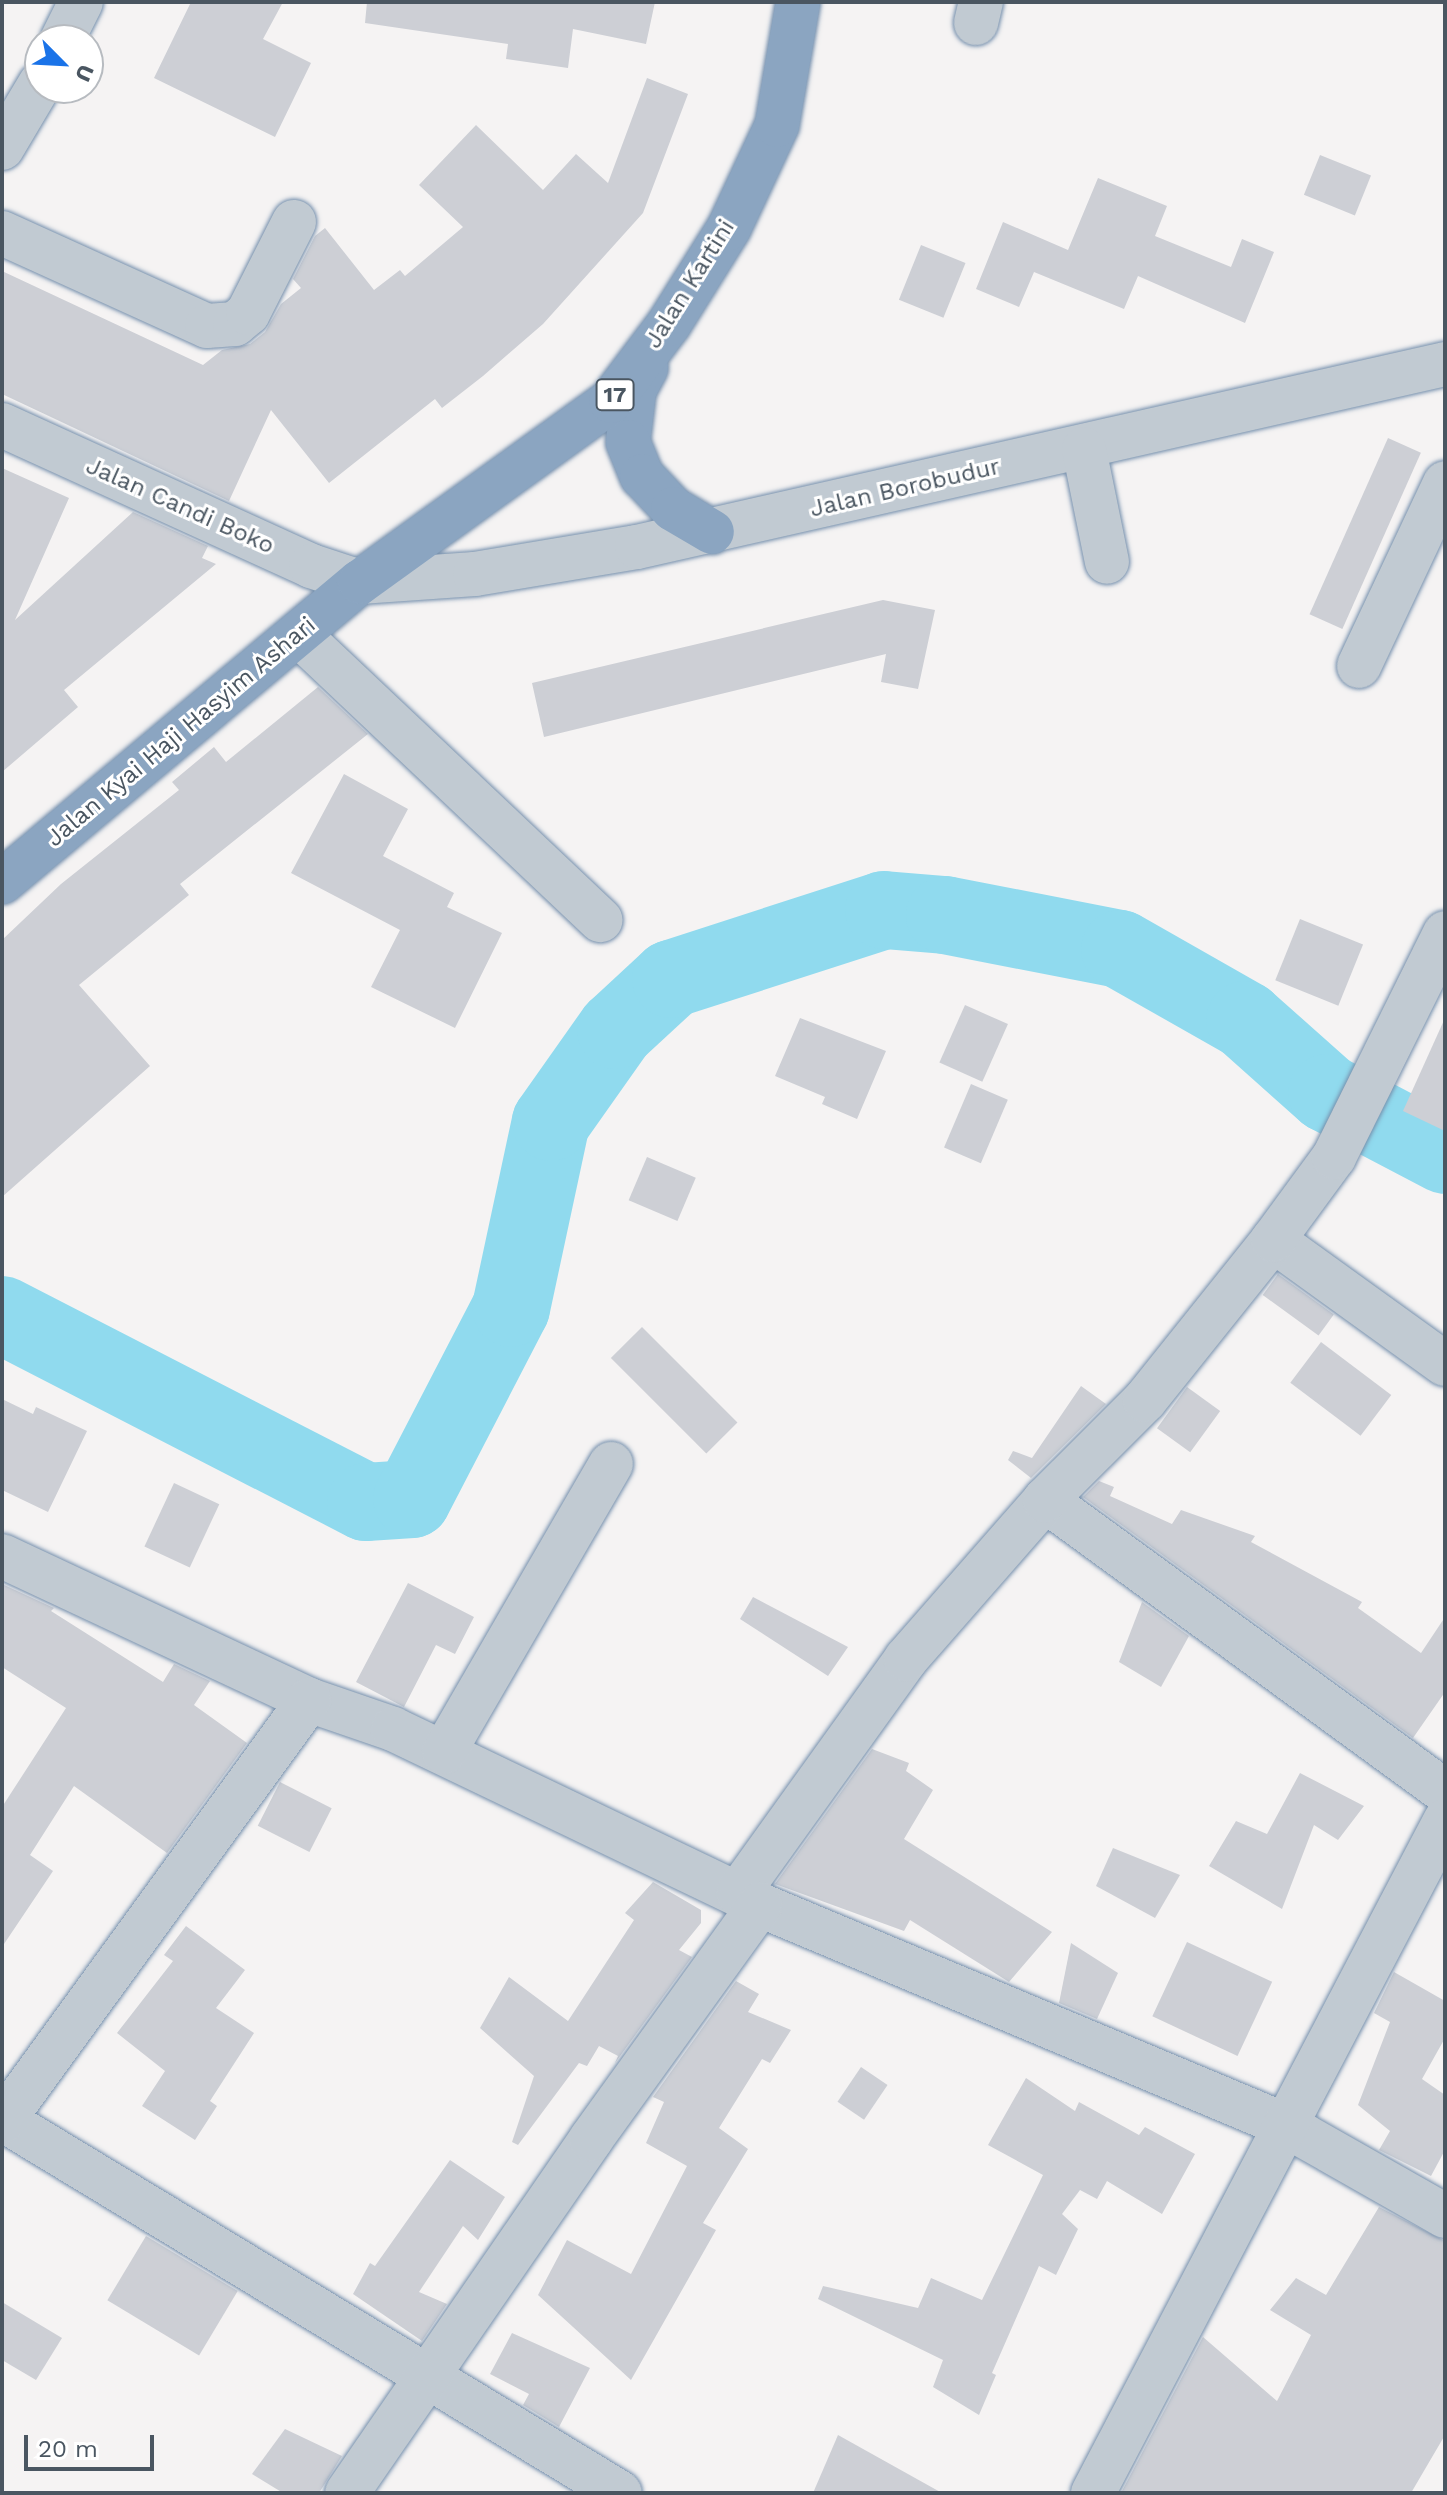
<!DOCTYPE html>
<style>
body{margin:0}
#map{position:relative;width:1447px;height:2495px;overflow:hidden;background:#f5f3f3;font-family:"Work Sans",sans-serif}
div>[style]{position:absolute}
.river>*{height:78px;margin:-39px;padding:0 39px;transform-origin:39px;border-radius:39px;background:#90daee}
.building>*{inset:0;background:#cdcfd5;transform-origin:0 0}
.roads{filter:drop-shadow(0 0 2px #7690ad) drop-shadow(0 0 2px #7690ad)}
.minor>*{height:44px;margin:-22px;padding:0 22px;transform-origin:22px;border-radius:22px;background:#c1cad2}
.highway>*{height:44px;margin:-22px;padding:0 22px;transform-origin:22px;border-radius:22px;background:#8ba5c1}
span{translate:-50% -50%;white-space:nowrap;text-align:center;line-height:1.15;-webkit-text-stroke:6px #fff;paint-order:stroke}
.shield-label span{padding:2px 6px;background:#fff;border:2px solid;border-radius:6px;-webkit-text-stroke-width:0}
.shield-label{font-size:22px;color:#4a5661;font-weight:700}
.street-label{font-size:24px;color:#4a5661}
.frame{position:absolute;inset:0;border:4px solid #4a5661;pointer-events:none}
.north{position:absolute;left:24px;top:24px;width:80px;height:80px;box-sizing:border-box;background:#fff;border:2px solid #b7bbc0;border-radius:50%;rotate:114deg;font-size:22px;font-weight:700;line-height:32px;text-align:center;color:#4a5661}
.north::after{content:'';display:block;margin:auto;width:28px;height:36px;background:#1a73e8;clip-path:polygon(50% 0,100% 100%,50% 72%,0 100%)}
.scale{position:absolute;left:24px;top:2435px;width:130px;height:36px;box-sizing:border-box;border:4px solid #4a5661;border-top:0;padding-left:10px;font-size:24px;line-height:28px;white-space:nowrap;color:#4a5661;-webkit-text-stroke:6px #fff;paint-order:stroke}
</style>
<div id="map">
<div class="river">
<div style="left:2px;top:1315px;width:409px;rotate:27.2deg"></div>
<div style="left:366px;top:1502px;width:46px;rotate:-3.7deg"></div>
<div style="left:412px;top:1499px;width:215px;rotate:-62.6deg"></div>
<div style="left:511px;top:1308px;width:190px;rotate:-77.9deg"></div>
<div style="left:551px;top:1122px;width:113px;rotate:-54.8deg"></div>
<div style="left:616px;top:1030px;width:75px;rotate:-42.8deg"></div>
<div style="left:671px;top:979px;width:224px;rotate:-17.9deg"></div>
<div style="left:884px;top:910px;width:61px;rotate:4.7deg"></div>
<div style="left:945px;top:915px;width:178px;rotate:11deg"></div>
<div style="left:1120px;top:949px;width:144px;rotate:29.6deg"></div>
<div style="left:1245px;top:1020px;width:110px;rotate:41.7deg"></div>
<div style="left:1327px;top:1093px;width:133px;rotate:27.7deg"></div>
</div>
<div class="building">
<div style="clip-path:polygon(191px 2px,283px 2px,263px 39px,311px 63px,275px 137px,154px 78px)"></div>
<div style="clip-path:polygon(367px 2px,655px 2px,646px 44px,573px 29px,568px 68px,506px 59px,508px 44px,365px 23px)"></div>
<div style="clip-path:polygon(647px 78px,688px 94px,643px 213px,543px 324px,483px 376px,442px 408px,435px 399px,329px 483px,271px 410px,229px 501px,2px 394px,2px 271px,203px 365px,222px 350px,250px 344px,265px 332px,281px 304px,301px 288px,293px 279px,315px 236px,325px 228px,374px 290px,400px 270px,405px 276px,463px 227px,419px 185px,476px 125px,543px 190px,576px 154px,608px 183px)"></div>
<div style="left:1320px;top:155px;width:55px;height:43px;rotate:22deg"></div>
<div style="clip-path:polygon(1098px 178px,1167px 206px,1155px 236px,1231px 267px,1242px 239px,1274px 252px,1245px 323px,1138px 276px,1124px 309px,1034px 272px,1019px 307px,976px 289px,1003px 222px,1068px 250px)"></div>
<div style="left:921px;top:245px;width:48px;height:59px;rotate:22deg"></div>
<div style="left:1388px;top:438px;width:36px;height:193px;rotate:24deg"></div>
<div style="clip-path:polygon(2px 468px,69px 498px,15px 620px,133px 512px,208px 546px,202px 558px,216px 564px,64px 690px,78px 707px,2px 772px)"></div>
<div style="clip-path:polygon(883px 600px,935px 610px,918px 689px,881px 682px,886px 654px,544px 737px,532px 683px)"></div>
<div style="clip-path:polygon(318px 687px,368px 734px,180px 884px,189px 895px,79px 985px,150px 1066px,2px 1197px,2px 940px,61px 884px,179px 790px,172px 782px,214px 747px,226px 762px)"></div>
<div style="clip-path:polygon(344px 774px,408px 809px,383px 856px,454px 893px,447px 907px,502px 933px,455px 1028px,371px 987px,400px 930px,291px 873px)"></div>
<div style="left:1300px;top:919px;width:68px;height:66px;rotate:22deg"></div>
<div style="left:965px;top:1005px;width:47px;height:63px;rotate:24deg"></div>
<div style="clip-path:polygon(800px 1018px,886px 1051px,857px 1119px,822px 1104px,825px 1097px,775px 1076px)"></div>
<div style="clip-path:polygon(1445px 1018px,1445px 1131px,1403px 1111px)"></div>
<div style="left:971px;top:1084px;width:40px;height:69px;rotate:23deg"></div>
<div style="left:647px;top:1157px;width:53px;height:47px;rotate:23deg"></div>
<div style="left:1278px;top:1274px;width:69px;height:26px;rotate:36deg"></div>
<div style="left:642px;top:1327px;width:135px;height:44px;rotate:45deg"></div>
<div style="left:1321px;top:1342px;width:88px;height:51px;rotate:37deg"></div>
<div style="clip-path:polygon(1081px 1386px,1106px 1404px,1031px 1478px,1008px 1460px,1013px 1451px,1032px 1458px)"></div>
<div style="left:1187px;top:1387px;width:41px;height:51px;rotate:36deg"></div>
<div style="clip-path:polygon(2px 1399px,33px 1414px,36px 1407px,87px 1431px,48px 1512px,2px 1490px)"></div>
<div style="clip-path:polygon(1099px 1481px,1114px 1487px,1110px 1496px,1172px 1524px,1181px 1510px,1255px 1536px,1251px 1542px,1362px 1602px,1358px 1608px,1421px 1653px,1445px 1617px,1445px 1692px,1413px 1738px,1083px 1497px)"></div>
<div style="left:174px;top:1483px;width:50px;height:70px;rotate:25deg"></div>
<div style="clip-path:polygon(408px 1583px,474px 1617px,455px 1654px,436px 1645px,404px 1707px,356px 1682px)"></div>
<div style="clip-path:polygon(2px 1584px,54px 1608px,51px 1611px,163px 1682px,174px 1664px,210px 1681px,194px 1705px,247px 1743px,167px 1853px,74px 1786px,30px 1855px,53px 1871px,2px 1947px,2px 1807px,66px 1708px,2px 1667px)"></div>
<div style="clip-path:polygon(753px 1597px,848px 1647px,828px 1676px,740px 1619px)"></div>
<div style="clip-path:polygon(1142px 1602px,1189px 1636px,1161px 1687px,1119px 1662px)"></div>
<div style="clip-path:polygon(872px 1749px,909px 1763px,906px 1771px,933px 1790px,904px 1839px,1052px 1932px,1009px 1982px,910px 1920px,904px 1931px,775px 1884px)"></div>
<div style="clip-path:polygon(1300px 1773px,1364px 1806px,1338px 1840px,1314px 1825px,1282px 1909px,1209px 1866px,1236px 1821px,1267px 1834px)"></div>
<div style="left:280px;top:1782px;width:58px;height:49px;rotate:27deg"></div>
<div style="clip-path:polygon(1113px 1848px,1180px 1875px,1155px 1918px,1096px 1886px)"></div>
<div style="clip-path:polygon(653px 1882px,701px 1910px,701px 1923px,679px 1950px,692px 1957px,615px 2063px,618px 2056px,599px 2046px,587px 2066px,579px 2063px,518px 2145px,512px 2142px,534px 2076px,480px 2028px,509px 1977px,568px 2021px,634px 1920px,625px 1913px)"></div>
<div style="clip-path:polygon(186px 1926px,245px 1970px,216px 2008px,254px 2033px,210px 2101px,217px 2106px,195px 2140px,142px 2106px,165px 2071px,117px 2033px,173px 1961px,164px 1955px)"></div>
<div style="left:1187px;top:1942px;width:94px;height:82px;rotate:25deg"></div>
<div style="clip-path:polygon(1071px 1943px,1118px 1973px,1097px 2019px,1059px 2003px)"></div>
<div style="clip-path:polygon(1394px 1972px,1445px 2001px,1445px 2038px,1422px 2079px,1445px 2095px,1445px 2150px,1431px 2176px,1379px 2150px,1390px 2131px,1358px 2105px,1390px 2022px,1374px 2013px)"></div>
<div style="clip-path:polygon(736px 1981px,759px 1994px,748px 2012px,791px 2030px,770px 2063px,762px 2059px,719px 2128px,748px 2149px,703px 2223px,716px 2230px,631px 2380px,538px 2295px,567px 2240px,631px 2274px,687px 2166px,646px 2143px,664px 2102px,653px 2097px)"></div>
<div style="left:861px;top:2067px;width:32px;height:42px;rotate:34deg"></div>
<div style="clip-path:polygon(1026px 2078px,1075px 2111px,1079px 2102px,1139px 2135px,1145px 2127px,1195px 2154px,1162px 2214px,1107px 2181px,1097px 2199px,1080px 2190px,1062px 2214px,1078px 2229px,1056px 2275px,1039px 2266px,992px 2373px,996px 2375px,979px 2415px,933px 2387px,943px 2360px,818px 2299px,823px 2286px,918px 2308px,931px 2278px,982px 2300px,1043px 2175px,988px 2145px)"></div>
<div style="clip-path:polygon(450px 2160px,505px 2197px,478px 2240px,463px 2226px,419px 2292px,447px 2304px,422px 2341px,353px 2294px,370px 2263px,375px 2266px)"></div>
<div style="clip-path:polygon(1379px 2207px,1445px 2241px,1445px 2435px,1411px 2493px,1121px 2493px,1203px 2337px,1277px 2401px,1311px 2335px,1270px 2310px,1296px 2278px,1326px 2295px)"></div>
<div style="left:146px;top:2236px;width:107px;height:75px;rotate:31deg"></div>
<div style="clip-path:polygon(2px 2302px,62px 2338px,36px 2380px,2px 2360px)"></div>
<div style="clip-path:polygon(512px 2333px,590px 2368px,559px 2427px,523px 2405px,529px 2394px,490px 2374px)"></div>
<div style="clip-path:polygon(285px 2429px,342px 2456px,319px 2493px,283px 2493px,252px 2474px)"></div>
<div style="clip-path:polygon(838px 2435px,942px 2493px,813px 2493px)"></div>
</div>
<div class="roads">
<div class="minor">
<div style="left:976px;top:23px;width:22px;rotate:-77deg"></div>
<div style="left:62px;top:40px;width:42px;rotate:-63.4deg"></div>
<div style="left:2px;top:148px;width:74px;rotate:-59.3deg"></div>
<div style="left:2px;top:233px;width:225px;rotate:24.4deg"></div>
<div style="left:207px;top:326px;width:28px;rotate:-4deg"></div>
<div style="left:235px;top:324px;width:17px;rotate:-40deg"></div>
<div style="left:248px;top:313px;width:102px;rotate:-63.2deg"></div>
<div style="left:2px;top:425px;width:340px;rotate:24.5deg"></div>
<div style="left:311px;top:566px;width:52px;rotate:18.1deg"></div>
<div style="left:360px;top:582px;width:115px;rotate:-4deg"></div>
<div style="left:475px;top:574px;width:164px;rotate:-9.5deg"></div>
<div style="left:637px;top:547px;width:828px;rotate:-12.76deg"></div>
<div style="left:1084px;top:449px;width:115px;rotate:78.5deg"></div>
<div style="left:299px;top:635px;width:415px;rotate:43.4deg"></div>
<div style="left:1359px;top:666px;width:202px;rotate:-64.8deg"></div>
<div style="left:1273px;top:1240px;width:212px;rotate:35.8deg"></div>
<div style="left:1045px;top:1500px;width:495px;rotate:36.1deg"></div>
<div style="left:2px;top:1556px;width:339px;rotate:25.1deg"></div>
<div style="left:309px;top:1700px;width:89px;rotate:19deg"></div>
<div style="left:393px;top:1729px;width:407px;rotate:25.6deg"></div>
<div style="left:760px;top:1905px;width:569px;rotate:22.74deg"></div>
<div style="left:1285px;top:2125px;width:184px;rotate:29.6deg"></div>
<div style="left:444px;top:1752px;width:333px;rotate:-59.9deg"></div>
<div style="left:738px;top:1893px;width:288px;rotate:-54.3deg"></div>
<div style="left:906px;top:1659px;width:211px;rotate:-48.8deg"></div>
<div style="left:1045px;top:1500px;width:141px;rotate:-45deg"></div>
<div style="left:1145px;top:1400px;width:205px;rotate:-51.3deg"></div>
<div style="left:1273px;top:1240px;width:103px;rotate:-53.7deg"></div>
<div style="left:1334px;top:1157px;width:250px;rotate:-63.6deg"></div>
<div style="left:2px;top:2119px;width:722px;rotate:31.18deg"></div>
<div style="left:2px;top:2122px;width:522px;rotate:-53.96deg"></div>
<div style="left:347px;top:2493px;width:430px;rotate:-55.4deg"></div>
<div style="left:591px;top:2139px;width:289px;rotate:-54.2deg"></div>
<div style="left:1093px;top:2493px;width:759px;rotate:-62.35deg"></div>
</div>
<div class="highway">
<div style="left:646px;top:368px;width:26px;rotate:118deg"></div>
<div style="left:634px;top:391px;width:51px;rotate:96.7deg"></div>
<div style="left:628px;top:442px;width:37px;rotate:68deg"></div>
<div style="left:642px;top:476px;width:45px;rotate:46.8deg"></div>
<div style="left:673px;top:509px;width:45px;rotate:30.5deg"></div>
<div style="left:2px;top:882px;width:467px;rotate:-40deg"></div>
<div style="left:360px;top:582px;width:309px;rotate:-35.8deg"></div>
<div style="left:611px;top:401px;width:96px;rotate:-53deg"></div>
<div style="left:669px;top:324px;width:113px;rotate:-58deg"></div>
<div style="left:729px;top:228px;width:114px;rotate:-65deg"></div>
<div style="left:777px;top:125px;width:125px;rotate:-80.3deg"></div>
</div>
</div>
<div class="shield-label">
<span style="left:615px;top:395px">17</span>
</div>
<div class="street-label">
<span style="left:690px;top:284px;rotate:-58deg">Jalan Kartini</span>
<span style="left:905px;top:488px;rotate:-13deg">Jalan Borobudur</span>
<span style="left:180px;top:506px;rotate:24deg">Jalan Candi Boko</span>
<span style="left:181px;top:732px;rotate:-40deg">Jalan Kyai Haji Hasyim Ashari</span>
</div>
<div class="frame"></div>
<div class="north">U</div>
<div class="scale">20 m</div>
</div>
